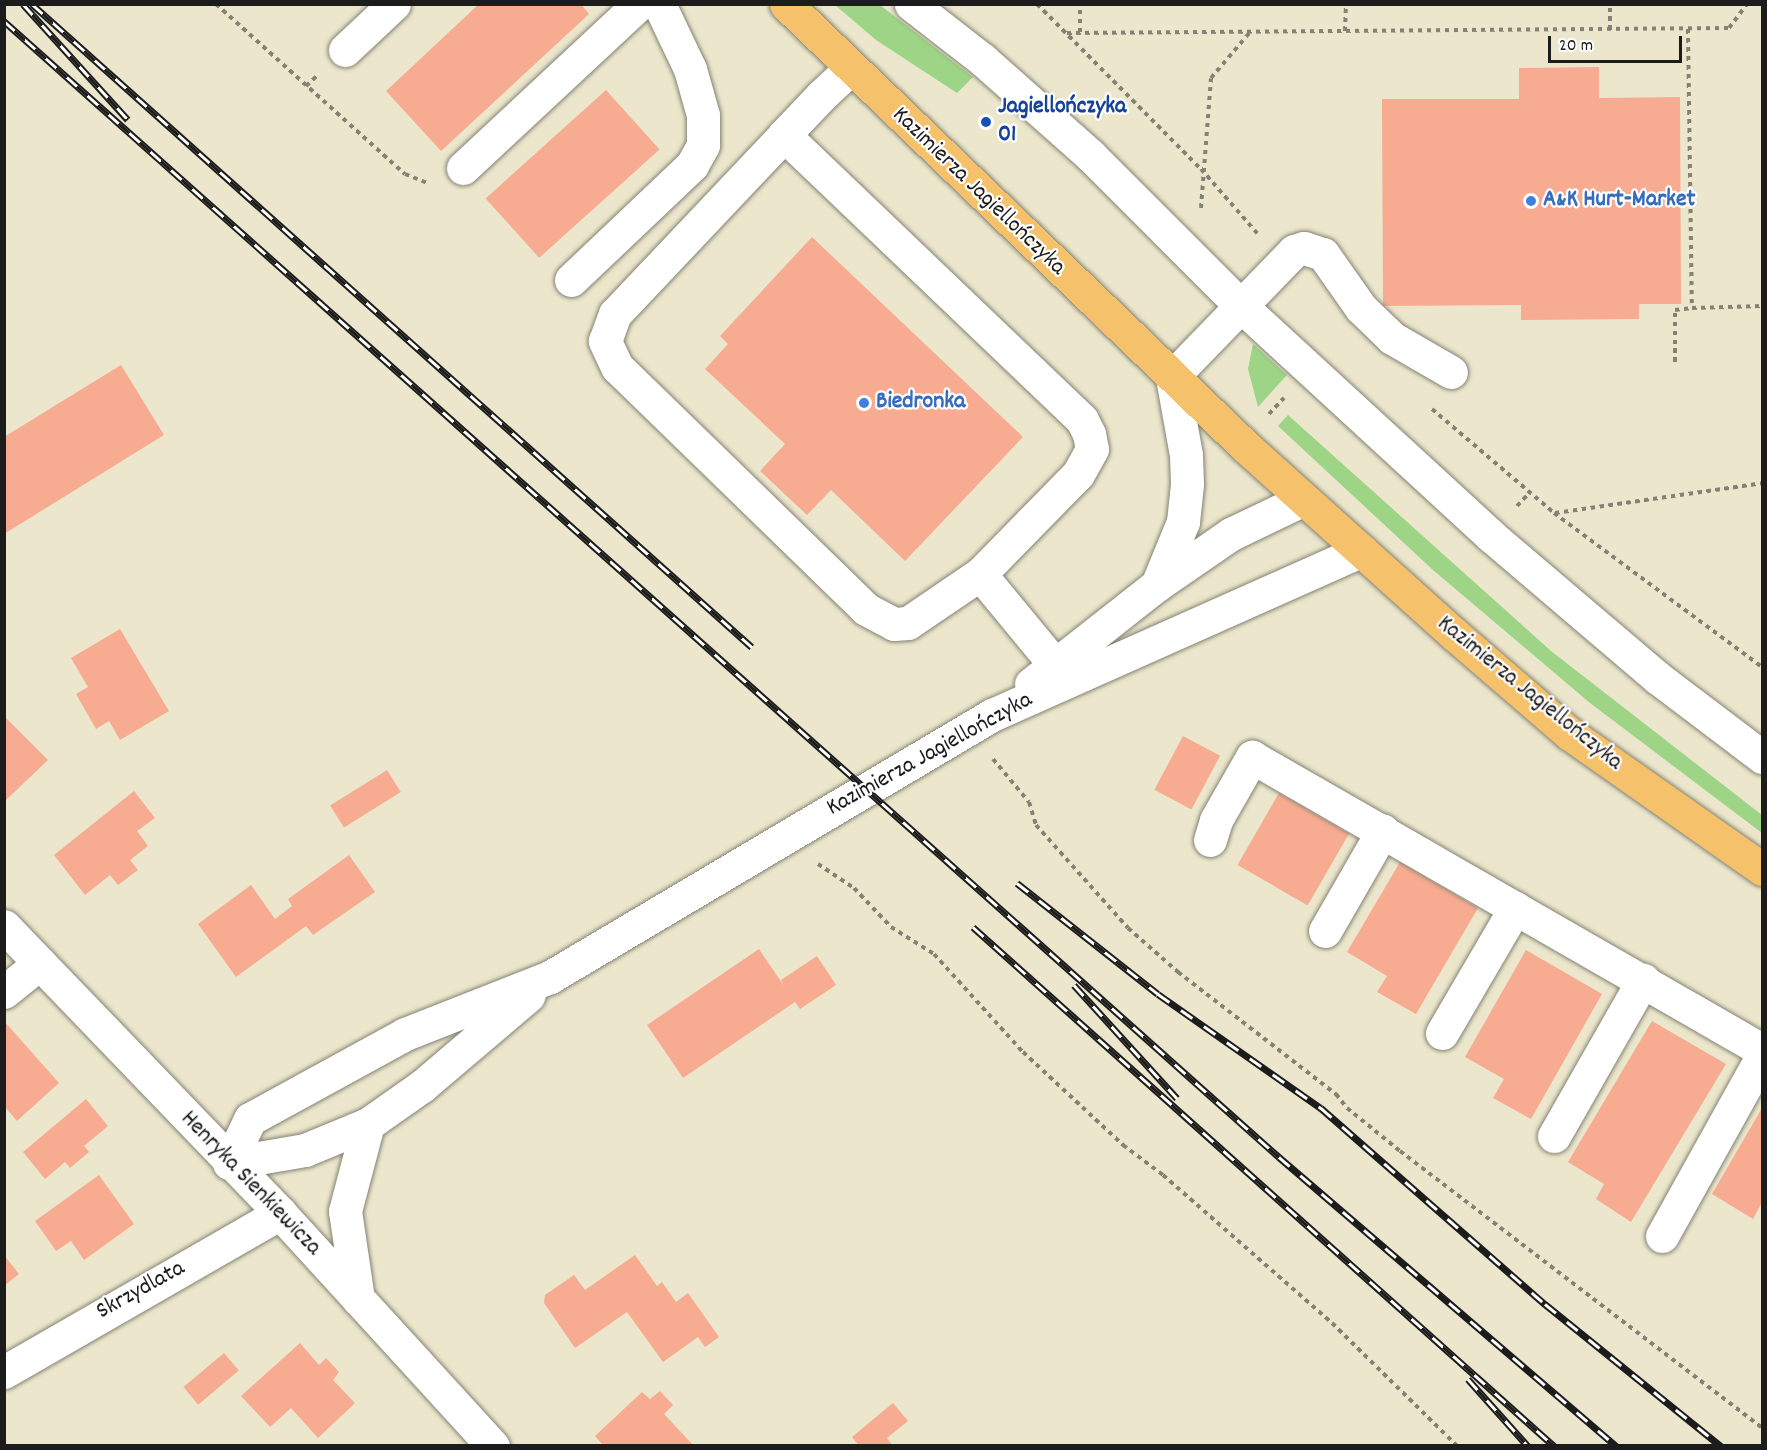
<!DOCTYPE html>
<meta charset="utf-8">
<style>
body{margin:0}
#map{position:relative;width:1767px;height:1450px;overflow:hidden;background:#ece7cc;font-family:Dekko,sans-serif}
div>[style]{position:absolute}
.green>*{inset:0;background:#9dd486}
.building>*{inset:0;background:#f7ab91;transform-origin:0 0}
.path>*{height:4px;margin-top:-2px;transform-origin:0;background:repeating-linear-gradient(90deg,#848274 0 4.5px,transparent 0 9px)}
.roads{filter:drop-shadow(0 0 2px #848274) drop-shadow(0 0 2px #848274)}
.minor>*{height:33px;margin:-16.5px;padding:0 16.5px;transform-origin:16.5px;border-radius:16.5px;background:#fff}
.major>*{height:33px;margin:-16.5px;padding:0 16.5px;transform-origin:16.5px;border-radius:16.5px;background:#f6c16b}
.rail>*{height:7px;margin-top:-3.5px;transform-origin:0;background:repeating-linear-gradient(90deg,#fff 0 14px,#1c1c1c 0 28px);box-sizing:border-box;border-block:2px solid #1c1c1c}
.dots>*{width:16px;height:16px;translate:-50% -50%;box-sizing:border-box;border:3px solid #fff;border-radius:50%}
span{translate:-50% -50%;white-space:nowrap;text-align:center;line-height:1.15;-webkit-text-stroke:4.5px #fff;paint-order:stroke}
.transit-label{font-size:24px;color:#164399;font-weight:700}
.left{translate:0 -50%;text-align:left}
.street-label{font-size:24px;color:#1c1c1c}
.shop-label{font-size:24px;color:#366cbe;font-weight:700}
.frame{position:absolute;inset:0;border:6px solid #1c1c1c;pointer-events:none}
.scale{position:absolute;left:1548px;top:36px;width:134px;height:27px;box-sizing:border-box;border:3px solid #1c1c1c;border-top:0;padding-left:8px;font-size:18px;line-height:21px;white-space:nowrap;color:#1c1c1c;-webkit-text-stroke:4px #fff;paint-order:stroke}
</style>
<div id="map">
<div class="green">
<div style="clip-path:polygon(835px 5px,880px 5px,973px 77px,957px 93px,876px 40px)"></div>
<div style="clip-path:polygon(1253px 344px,1287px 375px,1258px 407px,1248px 369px)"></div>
<div style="clip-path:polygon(1288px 415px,1551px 651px,1762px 815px,1762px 833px,1590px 703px,1433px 570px,1278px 426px)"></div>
</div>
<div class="building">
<div style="clip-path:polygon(479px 4px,581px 4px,589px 14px,441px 151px,386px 91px)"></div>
<div style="clip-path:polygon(1599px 67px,1599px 98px,1680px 97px,1681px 304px,1639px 304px,1639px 319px,1521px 320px,1521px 305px,1383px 306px,1382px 99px,1519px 99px,1519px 68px)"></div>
<div style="left:606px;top:90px;width:80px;height:162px;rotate:48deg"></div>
<div style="clip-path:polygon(812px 237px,1023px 437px,905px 561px,831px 490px,807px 515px,760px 471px,785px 444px,705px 369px,728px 344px,720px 336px)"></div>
<div style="clip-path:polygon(121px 365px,164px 435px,4px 534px,4px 437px)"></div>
<div style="clip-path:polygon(120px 629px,169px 711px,120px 740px,109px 721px,96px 729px,76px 694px,88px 687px,71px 658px)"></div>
<div style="clip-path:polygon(4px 716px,48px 760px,4px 802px)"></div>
<div style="left:1183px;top:736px;width:42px;height:61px;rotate:28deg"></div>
<div style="left:387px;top:770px;width:26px;height:67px;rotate:58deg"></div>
<div style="clip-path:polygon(134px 791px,155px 818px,137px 831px,148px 846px,130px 860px,138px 870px,118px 885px,110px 875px,85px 895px,54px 855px)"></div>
<div style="left:1279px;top:793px;width:81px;height:83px;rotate:30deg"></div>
<div style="clip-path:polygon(349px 855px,375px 892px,313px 935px,306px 926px,236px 977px,198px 924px,251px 885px,275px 919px,292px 906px,288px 899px)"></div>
<div style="clip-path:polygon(1400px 862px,1478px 908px,1416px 1014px,1377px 992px,1387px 976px,1347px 952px)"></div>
<div style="clip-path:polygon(759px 949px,784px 986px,781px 980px,817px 956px,836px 985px,800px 1009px,795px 1002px,683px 1078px,647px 1025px)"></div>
<div style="clip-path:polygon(1526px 950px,1602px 994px,1531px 1119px,1493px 1098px,1504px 1079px,1465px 1057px)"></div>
<div style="clip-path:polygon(4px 1021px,59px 1083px,17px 1121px,4px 1106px)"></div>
<div style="clip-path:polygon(1652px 1021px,1726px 1064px,1631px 1222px,1596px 1199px,1604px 1184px,1568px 1162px)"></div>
<div style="clip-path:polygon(86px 1099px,108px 1126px,84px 1146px,89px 1152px,70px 1168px,65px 1162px,45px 1179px,23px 1152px)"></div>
<div style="clip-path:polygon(1762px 1108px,1762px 1202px,1753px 1219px,1712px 1194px)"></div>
<div style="clip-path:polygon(99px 1175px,134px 1224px,84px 1260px,71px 1241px,56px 1251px,35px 1221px)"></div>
<div style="clip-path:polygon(4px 1255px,19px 1274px,4px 1286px)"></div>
<div style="clip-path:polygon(635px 1255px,657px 1286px,662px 1282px,676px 1302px,688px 1293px,719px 1337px,705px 1347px,698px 1337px,663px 1362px,627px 1312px,575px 1348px,544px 1303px,545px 1295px,574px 1275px,585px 1290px)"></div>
<div style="clip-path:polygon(300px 1343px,319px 1365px,326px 1358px,339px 1372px,333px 1380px,355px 1403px,318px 1438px,291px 1408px,270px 1427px,241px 1396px)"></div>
<div style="left:224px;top:1353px;width:23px;height:53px;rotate:50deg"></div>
<div style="clip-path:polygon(660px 1391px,673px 1405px,664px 1414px,694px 1446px,604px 1446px,595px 1436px,642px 1392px,650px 1399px)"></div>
<div style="clip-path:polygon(893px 1403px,908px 1421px,887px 1438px,893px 1446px,859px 1446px,852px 1437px)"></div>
</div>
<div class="path">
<div style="left:216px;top:4px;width:254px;rotate:42deg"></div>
<div style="left:405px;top:174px;width:24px;rotate:22deg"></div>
<div style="left:1037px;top:4px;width:233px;rotate:45.2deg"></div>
<div style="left:1201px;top:169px;width:86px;rotate:48.8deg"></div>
<div style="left:1688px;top:29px;width:279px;rotate:89.2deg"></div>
<div style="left:1692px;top:308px;width:70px;rotate:-1.6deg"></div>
<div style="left:1610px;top:30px;width:26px;rotate:-90deg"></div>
<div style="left:1345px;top:31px;width:27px;rotate:-88deg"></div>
<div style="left:1080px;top:32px;width:28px;rotate:-90deg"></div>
<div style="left:1067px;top:33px;width:662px;rotate:-0.43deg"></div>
<div style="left:1729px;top:28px;width:30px;rotate:-53deg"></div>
<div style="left:306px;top:86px;width:16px;rotate:-43deg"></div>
<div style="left:1201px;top:208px;width:130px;rotate:-85.6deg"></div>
<div style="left:1211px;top:78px;width:62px;rotate:-49.6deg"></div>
<div style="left:1675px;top:362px;width:52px;rotate:-90deg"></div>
<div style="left:1675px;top:310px;width:17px;rotate:-7deg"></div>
<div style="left:1432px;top:409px;width:160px;rotate:40.4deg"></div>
<div style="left:1554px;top:513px;width:259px;rotate:36.5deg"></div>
<div style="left:1269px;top:414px;width:22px;rotate:-47deg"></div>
<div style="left:1517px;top:506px;width:19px;rotate:-47deg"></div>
<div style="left:1555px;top:513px;width:209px;rotate:-8.2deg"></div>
<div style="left:993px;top:759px;width:56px;rotate:50.1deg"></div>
<div style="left:1029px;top:802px;width:24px;rotate:73deg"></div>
<div style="left:1036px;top:825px;width:138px;rotate:48.2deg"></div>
<div style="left:1128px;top:928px;width:67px;rotate:41.3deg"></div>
<div style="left:1178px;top:972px;width:200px;rotate:37.7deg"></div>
<div style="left:1336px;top:1094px;width:18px;rotate:52deg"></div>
<div style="left:1347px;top:1108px;width:68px;rotate:39.1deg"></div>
<div style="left:1400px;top:1151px;width:456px;rotate:37.4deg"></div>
<div style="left:818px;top:864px;width:43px;rotate:33.7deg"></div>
<div style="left:854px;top:888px;width:54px;rotate:46.5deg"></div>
<div style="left:891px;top:927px;width:51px;rotate:32.1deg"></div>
<div style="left:934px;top:954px;width:132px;rotate:47.8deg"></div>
<div style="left:1023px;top:1052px;width:137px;rotate:42.9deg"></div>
<div style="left:1123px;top:1145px;width:50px;rotate:36.9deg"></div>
<div style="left:1163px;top:1175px;width:225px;rotate:41.2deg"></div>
<div style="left:1332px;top:1323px;width:175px;rotate:44.5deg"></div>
</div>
<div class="roads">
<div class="minor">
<div style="left:911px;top:4px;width:91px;rotate:37.9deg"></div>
<div style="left:983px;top:60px;width:143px;rotate:41.6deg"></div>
<div style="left:1090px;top:155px;width:212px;rotate:45deg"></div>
<div style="left:1240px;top:305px;width:341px;rotate:42.6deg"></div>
<div style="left:1491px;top:536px;width:219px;rotate:40.4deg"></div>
<div style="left:1658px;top:678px;width:131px;rotate:37.2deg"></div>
<div style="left:345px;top:50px;width:67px;rotate:-43.2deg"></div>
<div style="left:784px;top:135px;width:412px;rotate:43.7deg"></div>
<div style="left:1082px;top:420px;width:16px;rotate:63deg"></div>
<div style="left:1089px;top:434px;width:15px;rotate:79deg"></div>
<div style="left:1092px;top:449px;width:29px;rotate:119deg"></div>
<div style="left:1078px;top:474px;width:140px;rotate:134.4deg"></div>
<div style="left:980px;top:574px;width:87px;rotate:145.8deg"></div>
<div style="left:908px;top:623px;width:14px;rotate:176deg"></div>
<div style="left:894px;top:624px;width:32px;rotate:-152deg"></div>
<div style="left:866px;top:609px;width:347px;rotate:-135.8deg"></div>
<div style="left:617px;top:367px;width:29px;rotate:-115deg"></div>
<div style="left:605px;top:341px;width:29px;rotate:-70deg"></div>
<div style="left:615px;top:314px;width:246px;rotate:-46.6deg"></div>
<div style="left:784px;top:135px;width:54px;rotate:-46.5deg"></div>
<div style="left:821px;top:96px;width:40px;rotate:-43deg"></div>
<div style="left:463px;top:168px;width:241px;rotate:-43deg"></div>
<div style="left:571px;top:280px;width:167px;rotate:-43.5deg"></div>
<div style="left:692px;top:165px;width:23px;rotate:-61deg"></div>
<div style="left:703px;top:145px;width:30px;rotate:-90deg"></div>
<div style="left:703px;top:115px;width:48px;rotate:-105.8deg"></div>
<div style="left:690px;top:69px;width:72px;rotate:-115.5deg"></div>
<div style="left:980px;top:574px;width:118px;rotate:50.5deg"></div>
<div style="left:1157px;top:585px;width:68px;rotate:-67.6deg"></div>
<div style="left:1183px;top:522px;width:38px;rotate:-84deg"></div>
<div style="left:1187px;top:484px;width:29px;rotate:-92deg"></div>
<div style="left:1186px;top:455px;width:79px;rotate:-100.2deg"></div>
<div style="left:1172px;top:377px;width:175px;rotate:-45.9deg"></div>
<div style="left:1294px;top:251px;width:10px;rotate:-17deg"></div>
<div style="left:1304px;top:248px;width:20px;rotate:18deg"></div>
<div style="left:1323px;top:254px;width:66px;rotate:54.9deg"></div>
<div style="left:1361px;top:308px;width:43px;rotate:44.1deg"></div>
<div style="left:1392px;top:338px;width:68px;rotate:30deg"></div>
<div style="left:1031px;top:684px;width:160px;rotate:-38.2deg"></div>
<div style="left:1157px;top:585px;width:90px;rotate:-34.6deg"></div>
<div style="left:1231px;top:534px;width:79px;rotate:-25.6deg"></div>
<div style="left:1210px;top:840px;width:21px;rotate:-73deg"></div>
<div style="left:1216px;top:820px;width:73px;rotate:-60.3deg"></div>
<div style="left:1252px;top:757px;width:588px;rotate:29.88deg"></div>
<div style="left:4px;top:926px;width:398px;rotate:46.1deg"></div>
<div style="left:280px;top:1213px;width:316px;rotate:47.6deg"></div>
<div style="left:1325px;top:931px;width:116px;rotate:-60.1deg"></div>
<div style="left:4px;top:992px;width:46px;rotate:-38.9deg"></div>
<div style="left:1442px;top:1033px;width:145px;rotate:-59.7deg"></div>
<div style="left:1554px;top:1136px;width:180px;rotate:-60.3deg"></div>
<div style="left:229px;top:1163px;width:49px;rotate:-64.5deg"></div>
<div style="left:250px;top:1119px;width:177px;rotate:-28.7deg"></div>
<div style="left:405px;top:1034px;width:156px;rotate:-21.5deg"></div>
<div style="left:550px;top:977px;width:514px;rotate:-30.66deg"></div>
<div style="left:992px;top:715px;width:404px;rotate:-24deg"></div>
<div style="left:229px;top:1163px;width:77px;rotate:-9.7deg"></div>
<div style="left:305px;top:1150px;width:68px;rotate:-22.4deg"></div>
<div style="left:368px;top:1124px;width:66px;rotate:-35.1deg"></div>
<div style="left:422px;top:1086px;width:140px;rotate:-40.4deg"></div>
<div style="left:1662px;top:1236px;width:206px;rotate:-60.9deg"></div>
<div style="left:358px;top:1299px;width:89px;rotate:-98.4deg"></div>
<div style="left:345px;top:1211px;width:90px;rotate:-75.2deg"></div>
<div style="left:4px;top:1372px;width:319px;rotate:-29.9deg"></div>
</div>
<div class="major">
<div style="left:786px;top:4px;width:637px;rotate:43.92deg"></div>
<div style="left:1245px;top:446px;width:281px;rotate:42deg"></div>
<div style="left:1454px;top:634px;width:153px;rotate:40.8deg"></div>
<div style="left:1570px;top:734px;width:235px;rotate:35.1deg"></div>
</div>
</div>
<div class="rail">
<div style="left:23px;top:4px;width:156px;rotate:47.8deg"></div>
<div style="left:32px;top:4px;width:965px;rotate:41.77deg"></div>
<div style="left:4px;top:21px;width:1708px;rotate:41.7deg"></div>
<div style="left:1279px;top:1157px;width:444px;rotate:40.6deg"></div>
<div style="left:1017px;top:883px;width:179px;rotate:38.2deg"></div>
<div style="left:1158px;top:994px;width:199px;rotate:35deg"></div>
<div style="left:1321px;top:1108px;width:298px;rotate:41.2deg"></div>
<div style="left:1545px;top:1304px;width:226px;rotate:38.9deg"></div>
<div style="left:973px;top:927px;width:779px;rotate:41.77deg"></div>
<div style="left:1074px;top:985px;width:153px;rotate:47.7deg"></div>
<div style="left:1468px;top:1379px;width:90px;rotate:48.2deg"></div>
</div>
<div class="dots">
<div style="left:986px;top:122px;background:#1a4fb4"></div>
<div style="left:1531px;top:201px;background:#3f7fe0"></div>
<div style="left:864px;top:403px;background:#3f7fe0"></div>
</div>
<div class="transit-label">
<span class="left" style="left:998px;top:122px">Jagiellończyka<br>01</span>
</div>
<div class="street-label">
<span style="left:978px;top:192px;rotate:44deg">Kazimierza Jagiellończyka</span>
<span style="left:1529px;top:694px;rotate:39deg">Kazimierza Jagiellończyka</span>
<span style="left:930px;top:755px;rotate:-29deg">Kazimierza Jagiellończyka</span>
<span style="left:250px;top:1184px;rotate:46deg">Henryka Sienkiewicza</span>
<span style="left:141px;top:1291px;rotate:-29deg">Skrzydlata</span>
</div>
<div class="shop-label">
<span class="left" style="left:1543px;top:201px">A&amp;K Hurt-Market</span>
<span class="left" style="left:876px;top:403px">Biedronka</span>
</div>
<div class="frame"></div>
<div class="scale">20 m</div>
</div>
